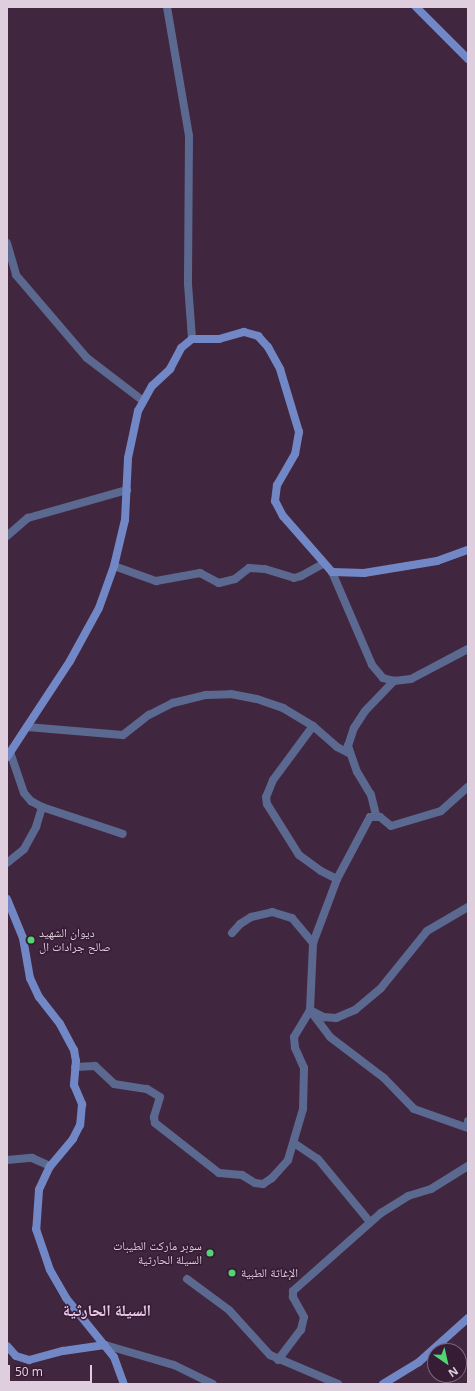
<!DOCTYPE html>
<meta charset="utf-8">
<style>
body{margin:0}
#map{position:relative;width:475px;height:1391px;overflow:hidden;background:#41263f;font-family:"Noto Sans","Noto Naskh Arabic",sans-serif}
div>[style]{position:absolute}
.street>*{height:8px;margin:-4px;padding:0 4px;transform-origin:4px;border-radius:4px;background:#5b6990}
.secondary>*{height:8px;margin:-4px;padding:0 4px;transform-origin:4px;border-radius:4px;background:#7288c6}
.dots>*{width:11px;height:11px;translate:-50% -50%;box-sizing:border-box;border:2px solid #361c35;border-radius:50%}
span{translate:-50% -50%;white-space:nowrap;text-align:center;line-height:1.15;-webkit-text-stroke:3px #361c35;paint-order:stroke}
.poi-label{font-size:12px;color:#dfcedd}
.left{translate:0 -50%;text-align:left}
.right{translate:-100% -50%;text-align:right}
.district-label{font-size:16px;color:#e8c6e5;font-weight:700}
.frame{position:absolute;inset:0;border:8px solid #dfcedd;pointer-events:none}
.north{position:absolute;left:427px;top:1343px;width:40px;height:40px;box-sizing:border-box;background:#361c35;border:1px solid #7a6378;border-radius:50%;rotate:146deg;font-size:11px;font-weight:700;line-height:16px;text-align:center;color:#dfcedd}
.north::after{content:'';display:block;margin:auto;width:14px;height:18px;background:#52d673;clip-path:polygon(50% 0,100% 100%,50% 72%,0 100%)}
.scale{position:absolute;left:8px;top:1365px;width:84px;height:18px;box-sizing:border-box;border:2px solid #dfcedd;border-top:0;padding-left:5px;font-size:12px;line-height:14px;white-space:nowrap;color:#dfcedd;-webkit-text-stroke:3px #361c35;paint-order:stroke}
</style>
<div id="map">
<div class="street">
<div style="left:167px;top:7px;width:131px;rotate:80.3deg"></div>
<div style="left:189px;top:136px;width:148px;rotate:90.4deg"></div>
<div style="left:188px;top:284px;width:55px;rotate:85.8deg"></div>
<div style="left:7px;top:243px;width:33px;rotate:74deg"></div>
<div style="left:16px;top:275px;width:109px;rotate:49.5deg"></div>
<div style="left:87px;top:358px;width:69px;rotate:37.4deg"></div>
<div style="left:7px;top:536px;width:28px;rotate:-41deg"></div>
<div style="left:28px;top:518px;width:103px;rotate:-15.8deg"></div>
<div style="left:114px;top:566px;width:45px;rotate:19.7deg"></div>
<div style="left:156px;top:581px;width:45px;rotate:-10.3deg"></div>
<div style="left:200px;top:573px;width:21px;rotate:28deg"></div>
<div style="left:219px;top:583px;width:16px;rotate:-14deg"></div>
<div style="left:235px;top:579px;width:18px;rotate:-38deg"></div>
<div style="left:249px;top:568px;width:16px;rotate:4deg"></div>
<div style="left:265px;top:569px;width:30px;rotate:17deg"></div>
<div style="left:294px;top:578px;width:7px;rotate:-16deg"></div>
<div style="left:301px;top:576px;width:26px;rotate:-29deg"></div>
<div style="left:332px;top:572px;width:101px;rotate:66.7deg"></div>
<div style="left:372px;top:665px;width:17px;rotate:50deg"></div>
<div style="left:383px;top:678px;width:11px;rotate:15deg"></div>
<div style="left:394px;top:681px;width:17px;rotate:-7deg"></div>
<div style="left:411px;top:679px;width:64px;rotate:-27.8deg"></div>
<div style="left:313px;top:726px;width:67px;rotate:126.5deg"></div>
<div style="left:273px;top:780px;width:18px;rotate:112deg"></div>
<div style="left:266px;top:797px;width:7px;rotate:82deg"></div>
<div style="left:267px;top:804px;width:60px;rotate:57.9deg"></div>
<div style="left:299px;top:855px;width:27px;rotate:36deg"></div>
<div style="left:321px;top:871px;width:18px;rotate:27deg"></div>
<div style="left:27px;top:727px;width:96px;rotate:4.8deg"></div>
<div style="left:123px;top:735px;width:33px;rotate:-38deg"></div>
<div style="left:149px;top:715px;width:27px;rotate:-27deg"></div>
<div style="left:173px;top:703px;width:34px;rotate:-14deg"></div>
<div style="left:206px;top:695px;width:25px;rotate:-2deg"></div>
<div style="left:231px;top:694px;width:26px;rotate:11deg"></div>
<div style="left:257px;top:699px;width:28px;rotate:19deg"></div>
<div style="left:283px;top:708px;width:35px;rotate:31deg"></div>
<div style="left:313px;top:726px;width:32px;rotate:41deg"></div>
<div style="left:337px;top:747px;width:13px;rotate:27deg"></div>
<div style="left:10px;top:752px;width:43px;rotate:71.1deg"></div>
<div style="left:24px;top:793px;width:11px;rotate:49deg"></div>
<div style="left:31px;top:801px;width:13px;rotate:29deg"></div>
<div style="left:42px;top:807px;width:85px;rotate:18.4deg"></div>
<div style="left:376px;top:815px;width:21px;rotate:-104deg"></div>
<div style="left:371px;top:795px;width:27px;rotate:-121deg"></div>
<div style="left:357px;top:772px;width:28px;rotate:-109deg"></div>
<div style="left:348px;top:746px;width:19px;rotate:-72deg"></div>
<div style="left:354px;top:728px;width:20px;rotate:-57deg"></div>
<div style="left:365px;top:711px;width:42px;rotate:-46deg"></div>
<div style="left:7px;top:863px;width:22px;rotate:-39deg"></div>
<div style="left:24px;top:849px;width:25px;rotate:-61deg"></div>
<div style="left:36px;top:827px;width:21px;rotate:-73deg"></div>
<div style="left:232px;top:933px;width:12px;rotate:-48deg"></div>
<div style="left:240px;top:924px;width:13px;rotate:-32deg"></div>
<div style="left:251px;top:917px;width:22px;rotate:-13deg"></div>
<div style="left:272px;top:912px;width:21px;rotate:17deg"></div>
<div style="left:292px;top:918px;width:33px;rotate:50deg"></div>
<div style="left:310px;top:1010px;width:16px;rotate:27deg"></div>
<div style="left:324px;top:1017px;width:12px;rotate:5deg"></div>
<div style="left:336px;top:1018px;width:21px;rotate:-23deg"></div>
<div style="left:355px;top:1010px;width:34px;rotate:-40deg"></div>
<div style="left:381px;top:988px;width:73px;rotate:-51.1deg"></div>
<div style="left:427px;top:931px;width:48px;rotate:-30.3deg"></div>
<div style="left:312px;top:1013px;width:30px;rotate:53deg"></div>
<div style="left:330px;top:1037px;width:68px;rotate:37.2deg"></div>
<div style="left:384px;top:1078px;width:43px;rotate:45.9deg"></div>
<div style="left:414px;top:1109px;width:57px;rotate:19.4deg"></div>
<div style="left:75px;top:1067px;width:20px;rotate:-3deg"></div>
<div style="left:95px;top:1066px;width:26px;rotate:43deg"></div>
<div style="left:114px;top:1084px;width:33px;rotate:9deg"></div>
<div style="left:147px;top:1089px;width:15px;rotate:32deg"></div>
<div style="left:160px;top:1097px;width:21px;rotate:107deg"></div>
<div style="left:154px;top:1117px;width:6px;rotate:81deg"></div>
<div style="left:155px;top:1123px;width:81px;rotate:38deg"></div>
<div style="left:219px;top:1173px;width:23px;rotate:5deg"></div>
<div style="left:242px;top:1175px;width:15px;rotate:32deg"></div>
<div style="left:255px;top:1183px;width:8px;rotate:7deg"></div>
<div style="left:263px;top:1184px;width:11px;rotate:-34deg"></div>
<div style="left:272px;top:1178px;width:24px;rotate:-48deg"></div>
<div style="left:288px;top:1160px;width:53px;rotate:-73.6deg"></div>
<div style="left:303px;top:1109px;width:41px;rotate:-88.6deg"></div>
<div style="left:304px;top:1068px;width:22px;rotate:-114deg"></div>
<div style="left:295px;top:1048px;width:11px;rotate:-95deg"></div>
<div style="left:294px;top:1037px;width:31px;rotate:-59deg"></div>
<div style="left:310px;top:1010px;width:67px;rotate:-87.4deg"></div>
<div style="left:313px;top:943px;width:68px;rotate:-69.4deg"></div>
<div style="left:337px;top:879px;width:70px;rotate:-62deg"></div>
<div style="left:370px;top:817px;width:10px"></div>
<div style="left:380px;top:817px;width:14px;rotate:39deg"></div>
<div style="left:391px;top:826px;width:52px;rotate:-16.7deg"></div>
<div style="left:441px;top:811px;width:36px;rotate:-42deg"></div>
<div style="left:468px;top:1121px;width:1px;rotate:90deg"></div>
<div style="left:294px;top:1143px;width:29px;rotate:34deg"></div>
<div style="left:318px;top:1159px;width:82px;rotate:50.5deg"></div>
<div style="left:7px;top:1160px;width:25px;rotate:-5deg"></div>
<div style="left:32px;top:1158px;width:20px;rotate:24deg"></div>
<div style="left:187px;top:1279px;width:52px;rotate:36.4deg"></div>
<div style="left:229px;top:1310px;width:61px;rotate:47.7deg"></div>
<div style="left:270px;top:1355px;width:74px;rotate:23.1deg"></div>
<div style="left:105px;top:1345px;width:72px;rotate:16.2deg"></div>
<div style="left:174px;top:1365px;width:43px;rotate:26deg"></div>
<div style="left:278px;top:1360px;width:38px;rotate:-53deg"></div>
<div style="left:301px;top:1330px;width:13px;rotate:-77deg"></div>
<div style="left:304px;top:1317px;width:23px;rotate:-119deg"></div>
<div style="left:293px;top:1297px;width:6px;rotate:-90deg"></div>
<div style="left:293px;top:1291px;width:118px;rotate:-41.6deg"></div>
<div style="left:381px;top:1213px;width:32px;rotate:-32deg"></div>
<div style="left:408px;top:1196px;width:24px;rotate:-17deg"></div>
<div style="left:431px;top:1189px;width:44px;rotate:-31.9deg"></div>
</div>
<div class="secondary">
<div style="left:416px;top:7px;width:74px;rotate:45deg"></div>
<div style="left:7px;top:757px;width:115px;rotate:-56.7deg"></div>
<div style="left:70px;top:661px;width:60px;rotate:-61.3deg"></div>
<div style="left:99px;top:608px;width:45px;rotate:-70.3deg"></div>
<div style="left:114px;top:566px;width:47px;rotate:-76.6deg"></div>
<div style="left:125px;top:520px;width:62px;rotate:-87.2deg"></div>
<div style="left:128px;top:458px;width:48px;rotate:-78deg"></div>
<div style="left:138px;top:411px;width:29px;rotate:-61deg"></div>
<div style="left:152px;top:386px;width:25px;rotate:-43deg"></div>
<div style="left:170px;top:369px;width:24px;rotate:-62deg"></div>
<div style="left:181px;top:348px;width:14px;rotate:-39deg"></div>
<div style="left:192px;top:339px;width:27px"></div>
<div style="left:219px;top:339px;width:26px;rotate:-16deg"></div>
<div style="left:244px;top:332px;width:15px;rotate:16deg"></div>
<div style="left:258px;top:336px;width:15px;rotate:48deg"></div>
<div style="left:268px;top:347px;width:25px;rotate:61deg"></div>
<div style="left:280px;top:369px;width:66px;rotate:73.2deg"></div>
<div style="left:299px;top:432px;width:22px;rotate:100deg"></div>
<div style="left:295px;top:454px;width:36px;rotate:120deg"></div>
<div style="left:277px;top:485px;width:16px;rotate:97deg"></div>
<div style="left:275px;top:501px;width:17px;rotate:62deg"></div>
<div style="left:283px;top:516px;width:74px;rotate:48.8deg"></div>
<div style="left:332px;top:572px;width:32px;rotate:2deg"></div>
<div style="left:364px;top:573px;width:74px;rotate:-9.3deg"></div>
<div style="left:437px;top:561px;width:33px;rotate:-20deg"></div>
<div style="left:7px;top:899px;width:42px;rotate:67.7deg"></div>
<div style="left:23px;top:938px;width:41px;rotate:80.1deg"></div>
<div style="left:30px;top:978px;width:21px;rotate:65deg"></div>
<div style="left:39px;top:997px;width:34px;rotate:52deg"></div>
<div style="left:60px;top:1024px;width:30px;rotate:62deg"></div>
<div style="left:74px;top:1050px;width:11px;rotate:80deg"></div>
<div style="left:76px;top:1061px;width:24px;rotate:95deg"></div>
<div style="left:74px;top:1085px;width:21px;rotate:67deg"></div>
<div style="left:82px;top:1104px;width:21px;rotate:95deg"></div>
<div style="left:80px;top:1125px;width:16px;rotate:117deg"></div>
<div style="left:73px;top:1139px;width:35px;rotate:130deg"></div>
<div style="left:50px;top:1166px;width:26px;rotate:115deg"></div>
<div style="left:39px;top:1190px;width:39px;rotate:94deg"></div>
<div style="left:36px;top:1229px;width:43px;rotate:71.1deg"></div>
<div style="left:50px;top:1270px;width:32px;rotate:60deg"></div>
<div style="left:66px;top:1298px;width:76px;rotate:50.9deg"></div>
<div style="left:114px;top:1357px;width:29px;rotate:70deg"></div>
<div style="left:7px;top:1346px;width:13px;rotate:48deg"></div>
<div style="left:16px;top:1356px;width:14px;rotate:17deg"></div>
<div style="left:29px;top:1360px;width:35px;rotate:-15deg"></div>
<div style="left:63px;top:1351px;width:42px;rotate:-8.1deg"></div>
<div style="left:383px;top:1384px;width:42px;rotate:-31.4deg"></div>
<div style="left:419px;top:1362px;width:66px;rotate:-41.9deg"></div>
</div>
<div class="dots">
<div style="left:31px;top:940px;background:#52d673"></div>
<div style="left:210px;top:1253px;background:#52d673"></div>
<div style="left:232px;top:1273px;background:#52d673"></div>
</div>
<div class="poi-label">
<span class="left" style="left:39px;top:940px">ديوان الشهيد<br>صالح جرادات ال</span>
<span class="right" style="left:202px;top:1253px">سوبر ماركت الطيبات<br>السيلة الحارثية</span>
<span class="left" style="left:241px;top:1273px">الإغاثة الطبية</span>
</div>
<div class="district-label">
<span style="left:107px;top:1310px">السيلة الحارثية</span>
</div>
<div class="frame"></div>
<div class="north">N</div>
<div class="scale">50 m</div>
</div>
